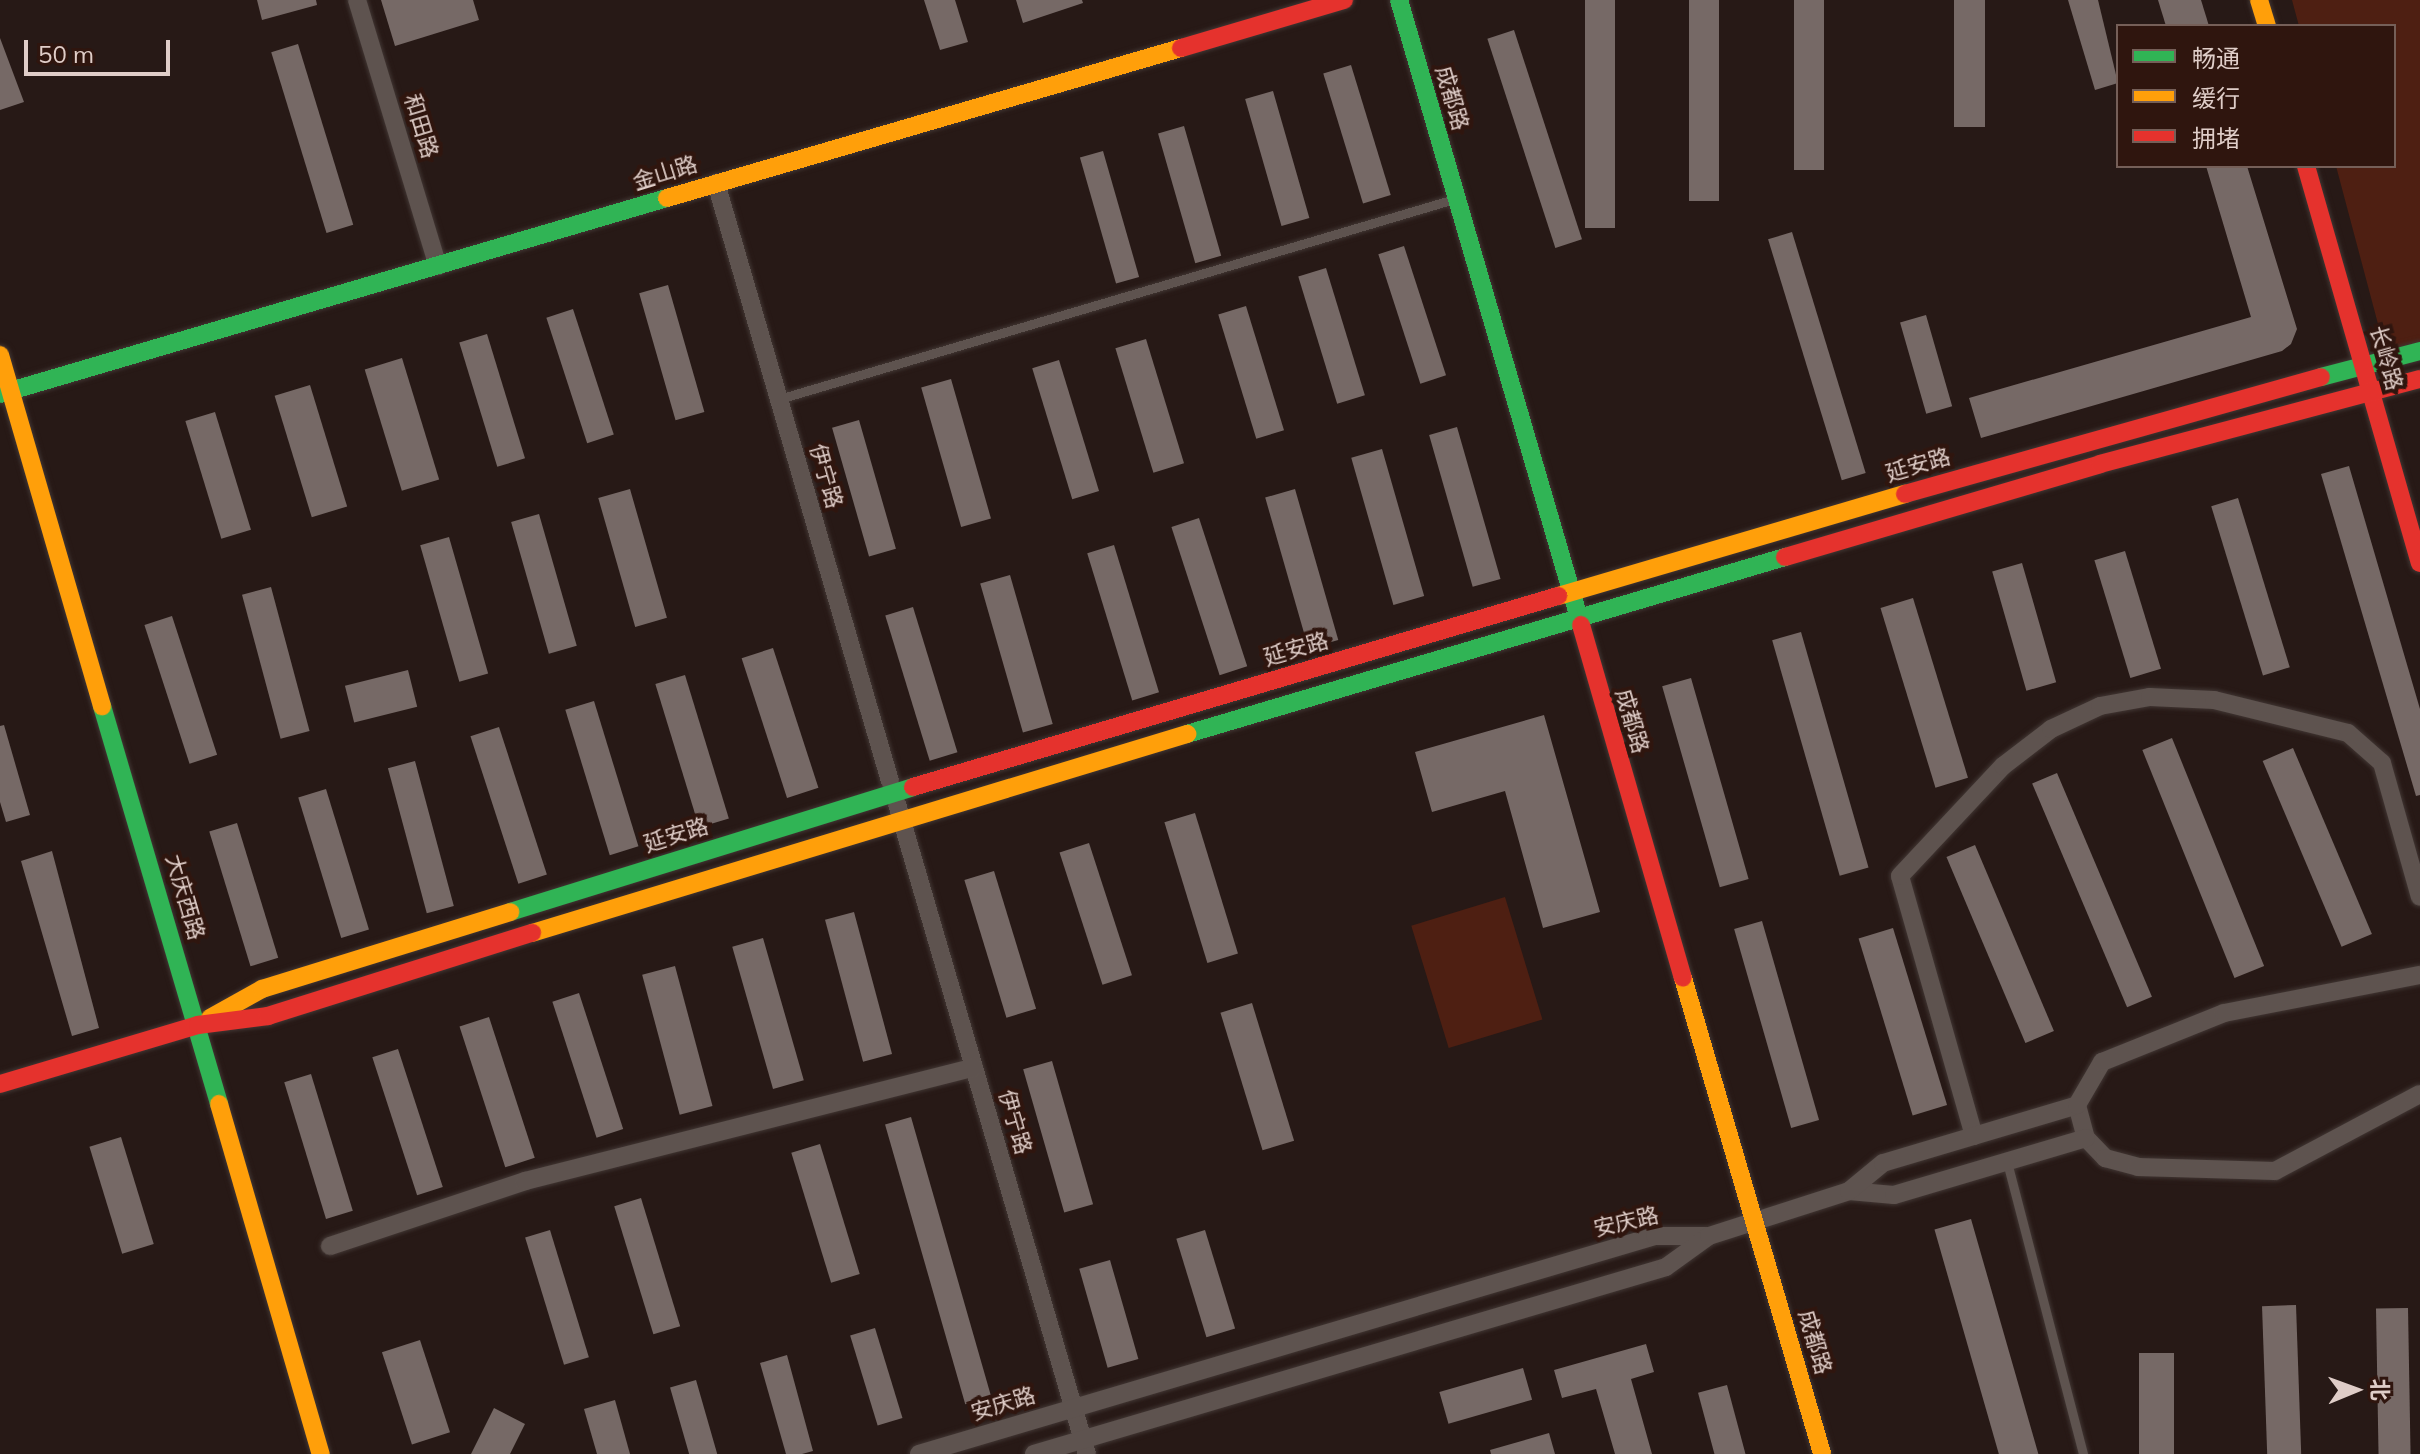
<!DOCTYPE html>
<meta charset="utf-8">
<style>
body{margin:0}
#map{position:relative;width:2420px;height:1454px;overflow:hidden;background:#271916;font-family:Mulish,"Noto Sans SC",sans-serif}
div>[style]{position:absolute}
.green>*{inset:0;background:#4e1f12;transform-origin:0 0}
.building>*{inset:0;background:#766966;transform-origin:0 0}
.roads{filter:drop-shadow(0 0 2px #413633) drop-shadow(0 0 2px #413633)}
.lane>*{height:9px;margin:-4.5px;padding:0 4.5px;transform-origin:4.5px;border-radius:4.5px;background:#5e534f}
.street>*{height:18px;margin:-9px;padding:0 9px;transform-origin:9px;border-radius:9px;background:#5e534f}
.fast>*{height:18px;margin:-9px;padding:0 9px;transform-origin:9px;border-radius:9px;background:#30b455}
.slow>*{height:18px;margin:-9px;padding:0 9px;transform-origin:9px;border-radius:9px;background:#ff9f0a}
.jam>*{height:18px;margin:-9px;padding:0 9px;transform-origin:9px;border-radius:9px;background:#e5322d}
span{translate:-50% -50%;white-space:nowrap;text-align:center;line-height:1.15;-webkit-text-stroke:8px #2f150e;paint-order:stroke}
.street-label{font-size:22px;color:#dfcdc8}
.legend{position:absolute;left:2116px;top:24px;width:280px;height:144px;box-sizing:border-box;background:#2f150e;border:2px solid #755f58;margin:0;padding:10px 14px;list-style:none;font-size:24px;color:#dfcdc8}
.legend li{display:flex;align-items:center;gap:16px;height:40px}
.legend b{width:40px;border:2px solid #755f58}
.north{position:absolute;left:2316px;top:1350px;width:80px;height:80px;-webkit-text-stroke:6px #2f150e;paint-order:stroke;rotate:89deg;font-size:22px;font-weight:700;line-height:32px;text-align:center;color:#dfcdc8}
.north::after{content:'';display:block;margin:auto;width:28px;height:36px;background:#dfcdc8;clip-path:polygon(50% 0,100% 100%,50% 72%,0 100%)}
.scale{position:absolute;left:24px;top:40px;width:146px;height:36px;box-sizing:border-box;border:4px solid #dfcdc8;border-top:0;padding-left:10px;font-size:24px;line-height:28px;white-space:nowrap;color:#dfcdc8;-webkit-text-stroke:6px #2f150e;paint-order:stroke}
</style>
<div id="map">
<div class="green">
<div style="clip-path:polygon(2292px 0,2420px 0,2420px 344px,2386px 354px,2336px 166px,2394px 166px,2394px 26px,2299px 26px)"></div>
<div style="left:1505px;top:897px;width:128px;height:98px;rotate:73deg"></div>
</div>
<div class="building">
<div style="clip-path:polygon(257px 0,316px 0,317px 5px,262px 20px)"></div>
<div style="clip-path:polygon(381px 0,473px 0,479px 20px,395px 46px)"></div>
<div style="clip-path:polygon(924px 0,955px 0,968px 42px,940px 50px)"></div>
<div style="clip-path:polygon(1016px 0,1082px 0,1083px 3px,1023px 23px)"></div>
<div style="left:1585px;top:0;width:30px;height:228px"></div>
<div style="left:1689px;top:0;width:30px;height:201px"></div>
<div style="left:1794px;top:0;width:30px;height:170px"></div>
<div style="left:1954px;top:0;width:31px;height:127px"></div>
<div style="clip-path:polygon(2068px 0,2098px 0,2118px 83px,2095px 90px)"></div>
<div style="clip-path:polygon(2158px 0,2201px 0,2209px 26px,2166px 26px)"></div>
<div style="left:1514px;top:30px;width:220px;height:28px;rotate:72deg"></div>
<div style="clip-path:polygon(0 38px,24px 102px,0 110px)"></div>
<div style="left:298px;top:44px;width:189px;height:28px;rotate:73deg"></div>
<div style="left:1351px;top:65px;width:136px;height:29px;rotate:73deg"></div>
<div style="left:1273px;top:91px;width:132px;height:29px;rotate:74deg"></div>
<div style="left:1184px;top:126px;width:135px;height:27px;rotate:74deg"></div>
<div style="left:1103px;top:151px;width:131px;height:24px;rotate:74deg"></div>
<div style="clip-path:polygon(2206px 166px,2247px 166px,2297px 329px,2291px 344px,2282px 351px,1981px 438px,1969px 398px,2251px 317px)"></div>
<div style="left:1792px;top:232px;width:252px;height:25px;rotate:73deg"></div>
<div style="left:1404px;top:246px;width:136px;height:27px;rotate:72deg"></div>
<div style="left:1326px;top:268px;width:133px;height:29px;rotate:73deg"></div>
<div style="left:668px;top:285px;width:132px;height:30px;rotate:74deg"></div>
<div style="left:1246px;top:306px;width:130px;height:29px;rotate:73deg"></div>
<div style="left:573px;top:309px;width:132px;height:28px;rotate:72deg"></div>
<div style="left:1926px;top:315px;width:95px;height:27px;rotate:74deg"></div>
<div style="left:487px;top:334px;width:130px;height:29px;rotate:73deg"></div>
<div style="left:1146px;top:339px;width:130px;height:32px;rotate:73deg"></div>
<div style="left:402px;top:358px;width:127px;height:39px;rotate:73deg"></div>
<div style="left:1059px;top:360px;width:137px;height:28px;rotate:73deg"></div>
<div style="left:951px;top:379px;width:145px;height:31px;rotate:74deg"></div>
<div style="left:310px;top:385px;width:127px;height:37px;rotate:73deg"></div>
<div style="left:215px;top:412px;width:123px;height:31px;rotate:73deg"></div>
<div style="left:859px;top:420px;width:134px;height:28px;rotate:74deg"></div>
<div style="left:1457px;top:427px;width:158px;height:29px;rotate:74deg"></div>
<div style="left:1382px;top:449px;width:153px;height:32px;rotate:74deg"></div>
<div style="clip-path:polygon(2349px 466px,2420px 709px,2420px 795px,2416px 796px,2321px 474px)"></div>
<div style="left:630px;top:489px;width:134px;height:33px;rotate:74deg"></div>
<div style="left:1295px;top:489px;width:157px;height:31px;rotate:74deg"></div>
<div style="left:2238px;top:498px;width:177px;height:28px;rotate:73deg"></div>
<div style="left:539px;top:514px;width:137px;height:29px;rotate:74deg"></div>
<div style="left:1199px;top:518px;width:156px;height:29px;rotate:72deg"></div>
<div style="left:449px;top:537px;width:142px;height:30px;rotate:74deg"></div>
<div style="left:1114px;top:545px;width:154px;height:28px;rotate:73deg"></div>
<div style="left:2125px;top:551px;width:123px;height:32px;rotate:73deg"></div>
<div style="left:2022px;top:563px;width:124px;height:31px;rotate:74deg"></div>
<div style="left:1010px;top:575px;width:155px;height:31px;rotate:74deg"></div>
<div style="left:271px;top:587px;width:149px;height:30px;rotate:75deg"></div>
<div style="left:1913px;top:598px;width:188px;height:34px;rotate:73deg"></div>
<div style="left:913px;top:607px;width:152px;height:29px;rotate:73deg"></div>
<div style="left:172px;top:616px;width:146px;height:29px;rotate:72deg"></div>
<div style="left:1801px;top:632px;width:245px;height:30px;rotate:74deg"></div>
<div style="left:773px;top:648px;width:147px;height:33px;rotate:72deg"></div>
<div style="left:408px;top:670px;width:38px;height:65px;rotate:76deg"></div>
<div style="left:685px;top:675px;width:150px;height:31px;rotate:73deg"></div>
<div style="left:1691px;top:678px;width:209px;height:30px;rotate:74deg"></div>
<div style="left:594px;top:701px;width:152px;height:30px;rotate:73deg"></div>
<div style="clip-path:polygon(1544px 715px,1600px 912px,1543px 928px,1505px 791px,1432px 812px,1415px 752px)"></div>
<div style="clip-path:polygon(4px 725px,30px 815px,6px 822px,0 802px,0 726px)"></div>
<div style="left:499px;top:727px;width:155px;height:30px;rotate:72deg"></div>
<div style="left:2172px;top:738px;width:246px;height:32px;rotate:68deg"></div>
<div style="left:2293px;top:748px;width:202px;height:33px;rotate:67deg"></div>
<div style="left:415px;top:761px;width:150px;height:28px;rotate:75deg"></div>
<div style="left:2057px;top:773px;width:243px;height:27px;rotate:67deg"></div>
<div style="left:326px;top:789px;width:147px;height:29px;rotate:73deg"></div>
<div style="left:1195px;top:813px;width:147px;height:32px;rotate:73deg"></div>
<div style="left:237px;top:823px;width:141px;height:29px;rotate:73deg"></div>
<div style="left:1089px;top:843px;width:139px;height:31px;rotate:72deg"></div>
<div style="left:1975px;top:845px;width:202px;height:31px;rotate:67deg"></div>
<div style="clip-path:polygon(52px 851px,99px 1028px,72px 1036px,21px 861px)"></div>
<div style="left:994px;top:871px;width:144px;height:31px;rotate:73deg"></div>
<div style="left:854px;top:912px;width:147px;height:30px;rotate:75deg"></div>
<div style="left:1762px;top:921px;width:207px;height:29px;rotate:74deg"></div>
<div style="left:1893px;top:928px;width:185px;height:36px;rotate:73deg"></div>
<div style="left:763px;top:938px;width:148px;height:32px;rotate:74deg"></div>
<div style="left:675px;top:966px;width:145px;height:34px;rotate:75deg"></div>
<div style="left:579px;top:993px;width:143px;height:28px;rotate:72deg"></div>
<div style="left:1252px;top:1003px;width:144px;height:33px;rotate:73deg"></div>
<div style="left:489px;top:1017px;width:148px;height:31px;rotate:72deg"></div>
<div style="left:398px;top:1049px;width:145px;height:27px;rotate:72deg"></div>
<div style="left:1052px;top:1061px;width:149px;height:30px;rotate:74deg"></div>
<div style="left:311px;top:1074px;width:143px;height:28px;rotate:73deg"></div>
<div style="left:911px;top:1117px;width:291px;height:27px;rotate:74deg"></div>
<div style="left:121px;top:1137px;width:112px;height:33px;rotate:73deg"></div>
<div style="left:820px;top:1144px;width:136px;height:30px;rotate:73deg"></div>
<div style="left:641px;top:1198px;width:134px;height:28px;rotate:73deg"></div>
<div style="left:1971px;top:1219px;width:245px;height:38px;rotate:74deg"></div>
<div style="left:550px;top:1230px;width:133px;height:26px;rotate:73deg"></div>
<div style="left:1205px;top:1230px;width:103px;height:30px;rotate:73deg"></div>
<div style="left:1110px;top:1260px;width:103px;height:32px;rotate:74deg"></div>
<div style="left:2296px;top:1305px;width:149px;height:34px;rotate:88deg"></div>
<div style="left:2408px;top:1308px;width:146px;height:32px;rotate:89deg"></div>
<div style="left:875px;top:1328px;width:94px;height:26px;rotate:73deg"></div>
<div style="left:420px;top:1340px;width:97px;height:40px;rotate:72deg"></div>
<div style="clip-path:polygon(1646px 1344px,1654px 1372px,1631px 1379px,1652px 1454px,1615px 1454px,1596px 1389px,1562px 1398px,1554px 1370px)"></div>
<div style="left:2139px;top:1353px;width:35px;height:101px"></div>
<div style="clip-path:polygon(787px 1355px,813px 1451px,802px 1454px,786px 1454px,760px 1363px)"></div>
<div style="left:1523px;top:1368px;width:33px;height:87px;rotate:74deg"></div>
<div style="left:696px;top:1380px;width:77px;height:27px;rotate:74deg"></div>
<div style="left:1727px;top:1385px;width:72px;height:30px;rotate:75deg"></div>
<div style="clip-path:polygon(615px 1400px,630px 1454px,597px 1454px,584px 1409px)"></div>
<div style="clip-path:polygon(494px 1408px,525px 1424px,510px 1454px,471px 1454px)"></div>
<div style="clip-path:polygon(1549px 1433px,1555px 1454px,1491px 1454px,1490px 1450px)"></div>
</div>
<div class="roads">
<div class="lane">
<div style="left:779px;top:399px;width:704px;rotate:-16.5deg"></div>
<div style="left:2007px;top:1162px;width:302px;rotate:75.4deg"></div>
</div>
<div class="street">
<div style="left:357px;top:0;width:278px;rotate:73.1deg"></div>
<div style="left:716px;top:183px;width:623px;rotate:73.78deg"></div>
<div style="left:897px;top:804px;width:677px;rotate:73.71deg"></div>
<div style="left:2077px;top:1105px;width:34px;rotate:75deg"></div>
<div style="left:2086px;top:1138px;width:28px;rotate:46deg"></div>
<div style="left:2105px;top:1158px;width:34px;rotate:15deg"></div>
<div style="left:2138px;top:1167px;width:137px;rotate:1.7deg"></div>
<div style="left:2275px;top:1171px;width:164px;rotate:-28deg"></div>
<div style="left:1974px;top:1136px;width:270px;rotate:-105.9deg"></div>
<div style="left:1900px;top:876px;width:151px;rotate:-46.9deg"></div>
<div style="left:2003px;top:766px;width:61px;rotate:-37.6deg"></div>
<div style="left:2051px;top:729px;width:54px;rotate:-25.1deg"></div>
<div style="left:2100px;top:706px;width:51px;rotate:-10.2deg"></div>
<div style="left:2150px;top:697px;width:64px;rotate:2.7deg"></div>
<div style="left:2214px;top:700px;width:138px;rotate:13.8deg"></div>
<div style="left:2348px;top:733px;width:45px;rotate:41.4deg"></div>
<div style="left:2382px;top:763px;width:139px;rotate:74.2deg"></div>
<div style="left:1849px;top:1191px;width:45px;rotate:5.1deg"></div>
<div style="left:1894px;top:1195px;width:200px;rotate:-16.5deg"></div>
<div style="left:330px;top:1246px;width:206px;rotate:-18.4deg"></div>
<div style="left:525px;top:1181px;width:463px;rotate:-14.2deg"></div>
<div style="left:919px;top:1454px;width:768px;rotate:-16.5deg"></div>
<div style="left:1655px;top:1236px;width:54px"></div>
<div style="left:1034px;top:1454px;width:659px;rotate:-16.48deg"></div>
<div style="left:1666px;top:1267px;width:53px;rotate:-35.8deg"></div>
<div style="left:1709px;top:1236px;width:147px;rotate:-17.8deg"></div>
<div style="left:1849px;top:1191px;width:44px;rotate:-39.5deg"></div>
<div style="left:1883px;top:1163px;width:202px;rotate:-16.6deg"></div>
<div style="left:2077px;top:1105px;width:50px;rotate:-59.8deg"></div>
<div style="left:2102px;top:1062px;width:131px;rotate:-21.9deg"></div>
<div style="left:2224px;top:1013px;width:200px;rotate:-11deg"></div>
</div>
<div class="fast">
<div style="left:1399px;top:0;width:651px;rotate:73.76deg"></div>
<div style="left:2321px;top:377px;width:102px;rotate:-14.7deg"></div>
<div style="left:0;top:394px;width:695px;rotate:-16.38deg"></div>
<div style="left:102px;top:706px;width:415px;rotate:73.6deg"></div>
<div style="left:1187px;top:734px;width:624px;rotate:-16.49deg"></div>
<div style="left:510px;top:912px;width:422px;rotate:-17.2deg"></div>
</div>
<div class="slow">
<div style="left:2259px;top:0;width:27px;rotate:73deg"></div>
<div style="left:667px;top:198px;width:535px;rotate:-16.27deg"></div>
<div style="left:0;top:355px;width:366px;rotate:73.8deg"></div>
<div style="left:1558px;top:596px;width:362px;rotate:-16.4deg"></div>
<div style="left:532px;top:933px;width:685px;rotate:-16.9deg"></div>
<div style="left:1683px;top:978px;width:496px;rotate:73.7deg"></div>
<div style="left:210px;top:1018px;width:60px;rotate:-29.1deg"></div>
<div style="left:262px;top:989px;width:260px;rotate:-17.2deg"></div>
<div style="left:219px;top:1104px;width:365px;rotate:73.8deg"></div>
</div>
<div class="jam">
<div style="left:1181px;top:48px;width:170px;rotate:-16.4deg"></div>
<div style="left:2306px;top:166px;width:413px;rotate:74deg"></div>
<div style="left:1905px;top:494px;width:432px;rotate:-15.7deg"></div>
<div style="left:1785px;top:557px;width:328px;rotate:-16.4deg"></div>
<div style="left:2100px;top:464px;width:331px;rotate:-14.9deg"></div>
<div style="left:1581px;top:625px;width:367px;rotate:73.9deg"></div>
<div style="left:913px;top:787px;width:673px;rotate:-16.5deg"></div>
<div style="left:0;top:1084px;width:207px;rotate:-16.6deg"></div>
<div style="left:198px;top:1025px;width:71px;rotate:-7.3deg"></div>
<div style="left:268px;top:1016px;width:277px;rotate:-17.5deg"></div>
</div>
</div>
<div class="street-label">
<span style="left:1452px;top:98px;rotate:74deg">成都路</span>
<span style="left:421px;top:126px;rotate:73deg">和田路</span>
<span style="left:665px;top:173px;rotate:-17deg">金山路</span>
<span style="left:2386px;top:358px;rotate:74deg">长岭路</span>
<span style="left:1918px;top:465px;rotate:-16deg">延安路</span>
<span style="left:826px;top:476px;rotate:74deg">伊宁路</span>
<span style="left:1296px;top:649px;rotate:-16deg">延安路</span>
<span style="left:1632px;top:721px;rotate:74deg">成都路</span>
<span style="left:676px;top:835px;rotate:-17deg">延安路</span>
<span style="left:185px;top:897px;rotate:74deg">大庆西路</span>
<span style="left:1015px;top:1122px;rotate:74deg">伊宁路</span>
<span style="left:1626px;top:1222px;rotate:-13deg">安庆路</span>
<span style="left:1815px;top:1342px;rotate:74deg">成都路</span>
<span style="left:1003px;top:1404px;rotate:-17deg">安庆路</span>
</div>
<ul class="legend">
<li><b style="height:10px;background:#30b455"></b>畅通</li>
<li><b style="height:10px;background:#ff9f0a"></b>缓行</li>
<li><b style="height:10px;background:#e5322d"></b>拥堵</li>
</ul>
<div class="north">北</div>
<div class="scale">50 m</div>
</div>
